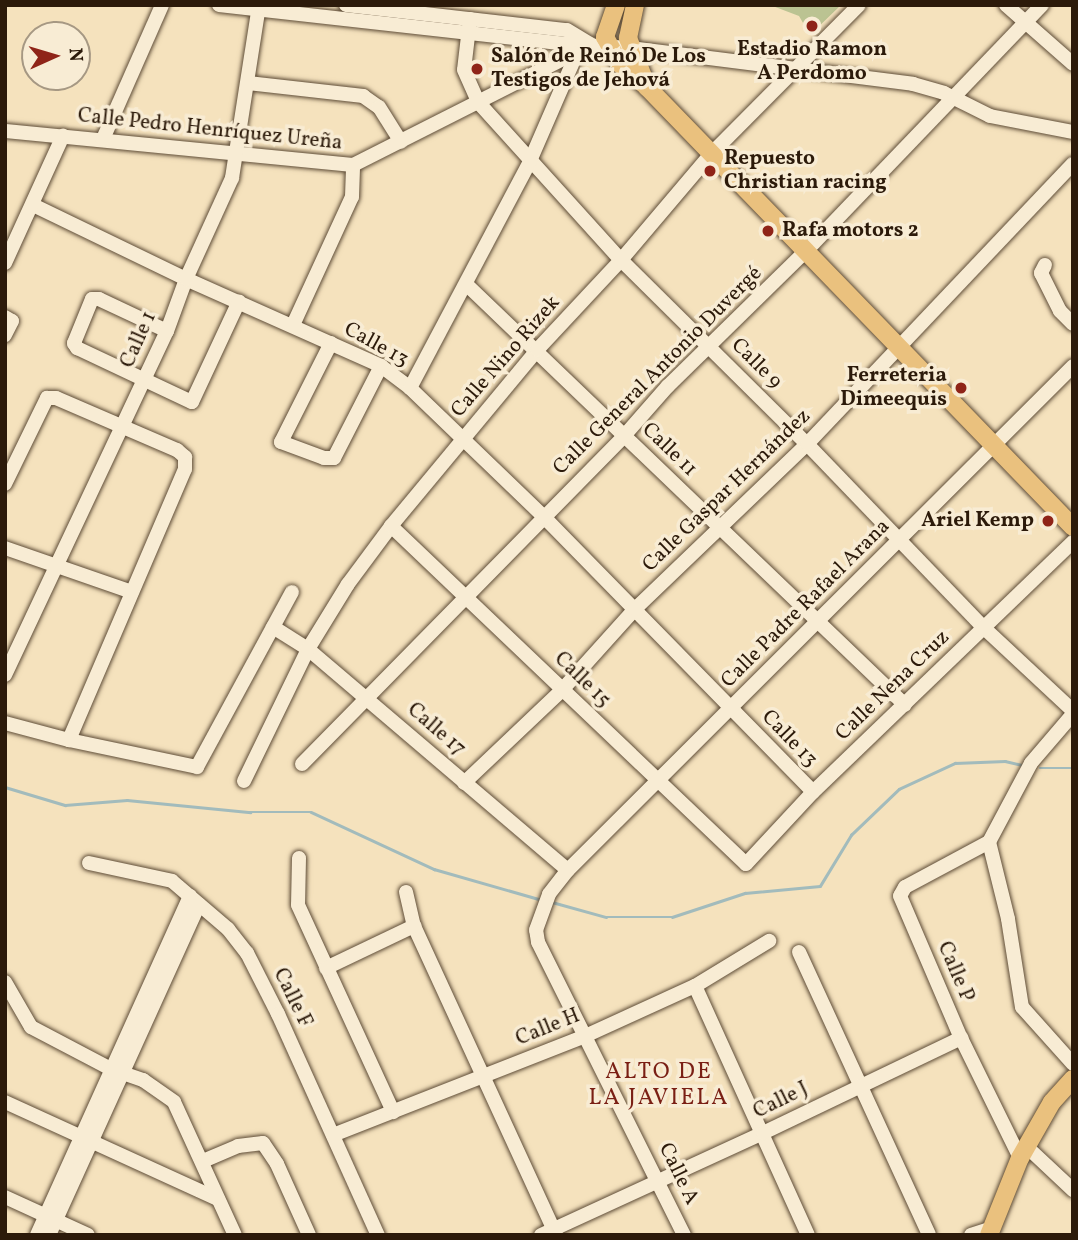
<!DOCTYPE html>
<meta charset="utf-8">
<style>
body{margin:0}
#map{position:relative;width:1078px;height:1240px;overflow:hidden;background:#f5e2bd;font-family:Vollkorn,serif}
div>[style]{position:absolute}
.green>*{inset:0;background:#bbc392}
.stream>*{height:2.5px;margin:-1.25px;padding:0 1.25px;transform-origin:1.25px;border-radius:1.25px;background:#a2bbbc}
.roads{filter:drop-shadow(0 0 2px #5e4c37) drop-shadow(0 0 2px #5e4c37)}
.minor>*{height:14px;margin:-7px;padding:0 7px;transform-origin:7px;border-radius:7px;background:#f8ecd4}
.major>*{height:18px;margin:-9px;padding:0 9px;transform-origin:9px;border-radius:9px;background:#eac17e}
.dots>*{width:19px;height:19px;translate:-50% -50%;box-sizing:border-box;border:4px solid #f8ecd4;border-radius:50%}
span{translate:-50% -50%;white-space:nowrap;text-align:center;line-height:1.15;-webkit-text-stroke:7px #f8ecd4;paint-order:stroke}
.poi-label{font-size:21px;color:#2c1a0a;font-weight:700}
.left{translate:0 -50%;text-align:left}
.right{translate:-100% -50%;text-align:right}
.street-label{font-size:21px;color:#2c1a0a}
.neighbourhood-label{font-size:23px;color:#7a1f14;letter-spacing:2px}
.frame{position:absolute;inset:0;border:7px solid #2c1a0a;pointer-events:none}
.north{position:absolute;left:21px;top:21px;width:70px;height:70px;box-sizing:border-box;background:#f8ecd4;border:2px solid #a69883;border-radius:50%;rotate:86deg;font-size:19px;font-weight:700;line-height:28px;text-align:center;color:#2c1a0a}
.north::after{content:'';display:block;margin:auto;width:24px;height:32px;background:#8f2418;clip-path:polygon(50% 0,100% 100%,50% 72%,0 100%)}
</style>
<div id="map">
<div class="green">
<div style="clip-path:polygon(770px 5px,841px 5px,810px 35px,799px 16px)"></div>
</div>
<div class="stream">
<div style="left:1040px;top:768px;width:33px"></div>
<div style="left:5px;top:787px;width:63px;rotate:16.7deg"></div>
<div style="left:65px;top:805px;width:62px;rotate:-4.6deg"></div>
<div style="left:127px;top:800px;width:124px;rotate:5.6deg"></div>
<div style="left:250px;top:812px;width:61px"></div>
<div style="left:311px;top:812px;width:136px;rotate:24.9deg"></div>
<div style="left:434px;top:869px;width:112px;rotate:16deg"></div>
<div style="left:552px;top:902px;width:56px;rotate:15.5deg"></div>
<div style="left:606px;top:917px;width:66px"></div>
<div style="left:672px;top:917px;width:77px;rotate:-18.2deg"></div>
<div style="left:745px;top:893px;width:75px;rotate:-5.3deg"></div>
<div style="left:820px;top:886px;width:60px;rotate:-58.7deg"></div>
<div style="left:851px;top:835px;width:66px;rotate:-43.8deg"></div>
<div style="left:899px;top:789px;width:62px;rotate:-24.9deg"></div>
<div style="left:955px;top:763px;width:50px;rotate:-2.3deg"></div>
<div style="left:1005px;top:761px;width:17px;rotate:13deg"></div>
</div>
<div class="roads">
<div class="minor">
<div style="left:219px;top:5px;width:349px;rotate:6.4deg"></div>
<div style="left:566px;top:44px;width:64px;rotate:3.6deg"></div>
<div style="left:630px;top:48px;width:285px;rotate:7.2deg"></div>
<div style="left:913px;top:84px;width:32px;rotate:16deg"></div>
<div style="left:944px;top:93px;width:51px;rotate:26.6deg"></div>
<div style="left:990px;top:116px;width:85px;rotate:10.9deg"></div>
<div style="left:346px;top:5px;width:222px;rotate:6.5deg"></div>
<div style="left:567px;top:30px;width:26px;rotate:31deg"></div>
<div style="left:1006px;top:5px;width:89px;rotate:41.4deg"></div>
<div style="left:470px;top:19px;width:51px;rotate:96.7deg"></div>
<div style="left:464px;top:70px;width:35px;rotate:66deg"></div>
<div style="left:478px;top:102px;width:213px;rotate:47.9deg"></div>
<div style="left:621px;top:260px;width:262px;rotate:44.7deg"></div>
<div style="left:807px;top:444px;width:255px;rotate:46.1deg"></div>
<div style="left:984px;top:628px;width:122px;rotate:43deg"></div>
<div style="left:248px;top:83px;width:116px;rotate:6.4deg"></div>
<div style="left:363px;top:96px;width:19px;rotate:35deg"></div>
<div style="left:379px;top:107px;width:41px;rotate:57.8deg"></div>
<div style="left:5px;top:131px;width:350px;rotate:5.6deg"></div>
<div style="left:353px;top:165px;width:267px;rotate:-26.8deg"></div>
<div style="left:103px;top:139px;width:146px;rotate:-66.2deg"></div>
<div style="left:33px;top:205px;width:170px;rotate:25.8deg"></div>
<div style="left:186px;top:279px;width:214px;rotate:24deg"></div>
<div style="left:381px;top:366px;width:36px;rotate:37deg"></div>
<div style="left:410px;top:388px;width:185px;rotate:43.9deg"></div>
<div style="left:543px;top:516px;width:386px;rotate:45.6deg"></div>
<div style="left:5px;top:263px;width:140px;rotate:-65.5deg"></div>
<div style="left:1045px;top:265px;width:9px;rotate:117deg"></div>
<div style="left:1041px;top:273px;width:42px;rotate:63.4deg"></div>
<div style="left:1060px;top:311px;width:18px;rotate:45deg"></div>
<div style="left:466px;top:284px;width:608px;rotate:43.8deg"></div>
<div style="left:5px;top:317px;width:8px;rotate:30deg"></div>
<div style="left:12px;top:321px;width:16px;rotate:117deg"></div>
<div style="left:293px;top:325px;width:141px;rotate:-65.3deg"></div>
<div style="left:352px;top:197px;width:32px;rotate:-88deg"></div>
<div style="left:167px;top:331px;width:75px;rotate:-154.8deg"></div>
<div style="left:99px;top:299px;width:7px;rotate:180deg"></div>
<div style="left:92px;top:299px;width:48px;rotate:112.2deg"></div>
<div style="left:74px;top:343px;width:6px;rotate:59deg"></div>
<div style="left:77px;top:348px;width:127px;rotate:25.2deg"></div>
<div style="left:192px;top:402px;width:111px;rotate:-65deg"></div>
<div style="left:331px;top:343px;width:111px;rotate:116.8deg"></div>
<div style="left:281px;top:442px;width:46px;rotate:20.4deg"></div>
<div style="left:324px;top:458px;width:10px"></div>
<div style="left:334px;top:458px;width:103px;rotate:-62.9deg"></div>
<div style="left:410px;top:388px;width:257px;rotate:-62.1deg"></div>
<div style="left:530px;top:161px;width:118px;rotate:-66.5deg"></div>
<div style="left:5px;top:484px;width:96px;rotate:-64deg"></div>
<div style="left:47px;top:398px;width:9px"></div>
<div style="left:56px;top:398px;width:132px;rotate:23.3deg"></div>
<div style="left:177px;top:450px;width:11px;rotate:41deg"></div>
<div style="left:185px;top:457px;width:12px;rotate:90deg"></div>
<div style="left:185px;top:469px;width:295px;rotate:113.2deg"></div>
<div style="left:391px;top:526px;width:490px;rotate:43.6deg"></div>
<div style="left:746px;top:864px;width:98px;rotate:-47.1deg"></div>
<div style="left:813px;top:792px;width:361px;rotate:-43.9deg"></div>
<div style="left:5px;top:548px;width:134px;rotate:19.1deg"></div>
<div style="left:273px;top:627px;width:41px;rotate:32.2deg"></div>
<div style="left:308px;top:649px;width:341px;rotate:40.4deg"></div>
<div style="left:5px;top:675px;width:380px;rotate:-64.8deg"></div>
<div style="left:167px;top:331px;width:55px;rotate:-69.9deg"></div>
<div style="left:186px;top:279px;width:111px;rotate:-65.5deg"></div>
<div style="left:232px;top:178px;width:175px;rotate:-81.1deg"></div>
<div style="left:5px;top:723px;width:66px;rotate:14.9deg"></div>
<div style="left:69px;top:740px;width:131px;rotate:11.9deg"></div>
<div style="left:197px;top:767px;width:199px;rotate:-61.5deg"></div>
<div style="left:302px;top:764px;width:460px;rotate:-45.5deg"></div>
<div style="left:624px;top:436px;width:67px;rotate:-48.7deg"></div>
<div style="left:668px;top:386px;width:193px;rotate:-44.4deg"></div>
<div style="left:806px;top:251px;width:341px;rotate:-46.2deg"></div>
<div style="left:244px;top:781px;width:147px;rotate:-64.1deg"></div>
<div style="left:308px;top:649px;width:76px;rotate:-58.4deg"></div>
<div style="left:348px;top:584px;width:72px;rotate:-53.4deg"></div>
<div style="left:391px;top:526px;width:229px;rotate:-50.3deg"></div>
<div style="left:537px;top:350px;width:123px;rotate:-47deg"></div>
<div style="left:621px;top:260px;width:138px;rotate:-49.7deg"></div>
<div style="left:710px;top:155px;width:211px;rotate:-45.2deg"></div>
<div style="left:464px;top:783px;width:135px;rotate:-43.5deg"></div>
<div style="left:562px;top:690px;width:109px;rotate:-48deg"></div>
<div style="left:635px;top:609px;width:238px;rotate:-43.8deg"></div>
<div style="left:807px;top:444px;width:386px;rotate:-46.5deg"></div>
<div style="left:989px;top:842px;width:95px;rotate:151.8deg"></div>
<div style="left:905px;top:887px;width:10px;rotate:119deg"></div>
<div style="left:900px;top:896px;width:155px;rotate:66.8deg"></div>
<div style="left:961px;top:1038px;width:134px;rotate:63.8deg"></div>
<div style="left:989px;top:842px;width:79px;rotate:76.1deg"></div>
<div style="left:1008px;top:919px;width:89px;rotate:81deg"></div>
<div style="left:1022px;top:1007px;width:76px;rotate:48.2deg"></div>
<div style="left:989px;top:842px;width:89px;rotate:-62deg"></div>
<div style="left:1031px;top:763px;width:65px;rotate:-49.4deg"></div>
<div style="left:299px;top:858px;width:47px;rotate:91.2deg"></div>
<div style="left:298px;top:905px;width:228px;rotate:65.3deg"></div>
<div style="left:89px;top:863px;width:85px;rotate:12.2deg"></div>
<div style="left:172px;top:881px;width:74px;rotate:40.6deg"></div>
<div style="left:228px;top:929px;width:31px;rotate:52deg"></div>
<div style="left:247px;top:953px;width:68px;rotate:63.1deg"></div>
<div style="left:278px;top:1014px;width:243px;rotate:65.7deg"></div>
<div style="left:406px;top:892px;width:35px;rotate:77deg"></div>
<div style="left:414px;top:926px;width:340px;rotate:65.3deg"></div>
<div style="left:799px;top:952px;width:311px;rotate:65.3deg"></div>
<div style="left:326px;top:968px;width:98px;rotate:-25.5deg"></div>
<div style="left:5px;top:982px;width:52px;rotate:60deg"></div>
<div style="left:31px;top:1027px;width:90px;rotate:27.7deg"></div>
<div style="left:111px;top:1069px;width:34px;rotate:19deg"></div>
<div style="left:143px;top:1080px;width:38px;rotate:35deg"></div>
<div style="left:174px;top:1102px;width:146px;rotate:65.4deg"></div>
<div style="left:695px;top:986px;width:273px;rotate:65.6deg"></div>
<div style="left:5px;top:1102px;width:234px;rotate:24.5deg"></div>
<div style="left:333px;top:1135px;width:269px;rotate:-21.4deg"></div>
<div style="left:583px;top:1037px;width:123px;rotate:-24.5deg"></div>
<div style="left:695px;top:986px;width:87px;rotate:-31.3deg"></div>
<div style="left:1027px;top:1147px;width:63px;rotate:43.1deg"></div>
<div style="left:203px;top:1161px;width:38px;rotate:-23deg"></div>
<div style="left:238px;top:1146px;width:25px;rotate:-7deg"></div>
<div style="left:263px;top:1143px;width:25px;rotate:56deg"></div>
<div style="left:277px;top:1164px;width:78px;rotate:65.7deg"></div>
<div style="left:5px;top:1197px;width:91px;rotate:24.6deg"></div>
<div style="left:37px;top:1235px;width:372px;rotate:-65.7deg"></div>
<div style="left:49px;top:1235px;width:363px;rotate:-65.6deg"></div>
<div style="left:541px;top:1235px;width:244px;rotate:-24.7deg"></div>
<div style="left:763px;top:1133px;width:220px;rotate:-25.6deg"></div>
<div style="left:684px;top:1235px;width:327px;rotate:-116.5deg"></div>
<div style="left:538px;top:942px;width:12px;rotate:-99deg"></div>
<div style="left:536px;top:930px;width:38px;rotate:-70deg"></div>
<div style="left:549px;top:894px;width:31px;rotate:-52deg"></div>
<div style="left:568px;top:870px;width:713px;rotate:-44.94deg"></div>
<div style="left:971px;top:1235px;width:22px;rotate:-18deg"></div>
</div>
<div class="major">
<div style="left:616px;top:5px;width:34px;rotate:109deg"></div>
<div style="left:605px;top:37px;width:31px;rotate:61deg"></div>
<div style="left:620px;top:64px;width:35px;rotate:40deg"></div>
<div style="left:647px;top:87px;width:612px;rotate:45.93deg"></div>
<div style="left:635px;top:5px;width:34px;rotate:102deg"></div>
<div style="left:628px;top:38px;width:53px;rotate:68.8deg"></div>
<div style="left:989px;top:1235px;width:83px;rotate:-68.1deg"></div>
<div style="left:1020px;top:1158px;width:64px;rotate:-60.3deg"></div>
<div style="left:1052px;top:1102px;width:31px;rotate:-48deg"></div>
</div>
</div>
<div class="dots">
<div style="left:812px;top:26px;background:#8f2418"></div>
<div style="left:477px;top:69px;background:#8f2418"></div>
<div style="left:710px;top:171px;background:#8f2418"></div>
<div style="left:768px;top:231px;background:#8f2418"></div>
<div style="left:961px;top:388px;background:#8f2418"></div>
<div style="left:1048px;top:521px;background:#8f2418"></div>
</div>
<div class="poi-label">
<span style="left:812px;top:62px">Estadio Ramon<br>A Perdomo</span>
<span class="left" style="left:491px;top:69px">Salón de Reinó De Los<br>Testigos de Jehová</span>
<span class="left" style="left:724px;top:171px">Repuesto<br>Christian racing</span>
<span class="left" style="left:782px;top:231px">Rafa motors 2</span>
<span class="right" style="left:947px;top:388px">Ferreteria<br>Dimeequis</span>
<span class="right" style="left:1034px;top:521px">Ariel Kemp</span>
</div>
<div class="street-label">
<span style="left:210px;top:130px;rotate:6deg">Calle Pedro Henríquez Ureña</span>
<span style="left:139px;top:340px;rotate:-66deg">Calle 1</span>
<span style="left:376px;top:345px;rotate:29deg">Calle 13</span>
<span style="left:506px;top:357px;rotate:-49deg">Calle Nino Rizek</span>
<span style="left:756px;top:364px;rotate:45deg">Calle 9</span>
<span style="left:658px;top:371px;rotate:-45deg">Calle General Antonio Duvergé</span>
<span style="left:669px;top:450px;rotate:44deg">Calle 11</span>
<span style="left:727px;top:491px;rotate:-44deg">Calle Gaspar Hernández</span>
<span style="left:806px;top:604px;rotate:-45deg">Calle Padre Rafael Arana</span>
<span style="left:582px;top:680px;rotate:44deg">Calle 15</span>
<span style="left:893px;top:686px;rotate:-44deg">Calle Nena Cruz</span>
<span style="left:436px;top:730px;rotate:41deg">Calle 17</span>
<span style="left:789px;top:739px;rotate:46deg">Calle 13</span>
<span style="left:955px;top:972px;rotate:67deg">Calle P</span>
<span style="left:292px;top:998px;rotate:64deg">Calle F</span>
<span style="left:548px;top:1028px;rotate:-22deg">Calle H</span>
<span style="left:781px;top:1101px;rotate:-26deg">Calle J</span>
<span style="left:678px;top:1174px;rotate:64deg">Calle A</span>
</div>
<div class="neighbourhood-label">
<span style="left:659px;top:1085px">ALTO DE<br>LA JAVIELA</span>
</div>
<div class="frame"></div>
<div class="north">N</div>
</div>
